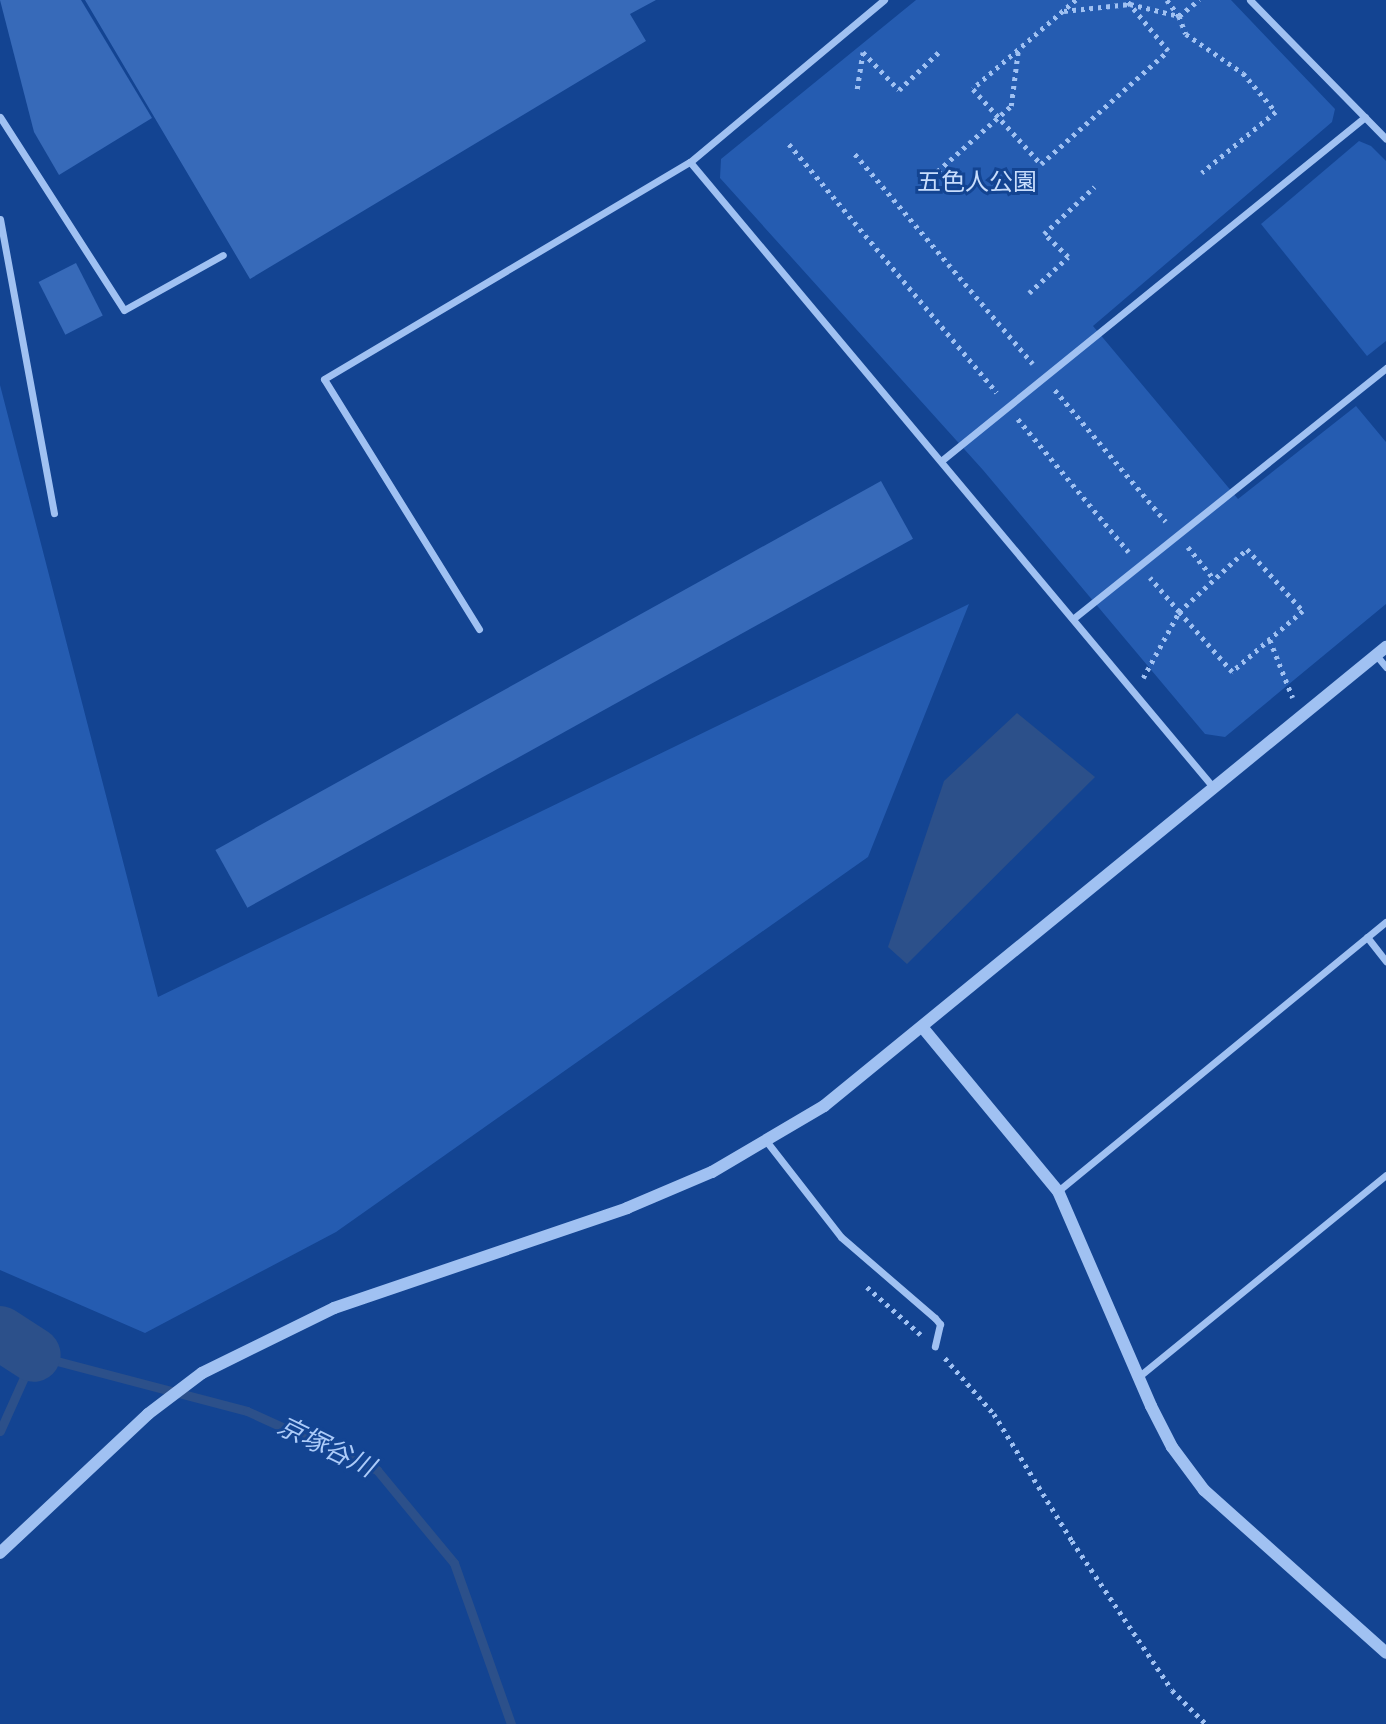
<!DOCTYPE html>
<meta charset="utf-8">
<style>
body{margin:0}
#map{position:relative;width:1386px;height:1724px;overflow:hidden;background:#134492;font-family:Overpass,"Noto Sans JP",sans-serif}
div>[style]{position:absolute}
.green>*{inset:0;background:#255cb1}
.water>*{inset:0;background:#2c508a}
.stream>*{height:9px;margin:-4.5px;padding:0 4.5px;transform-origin:4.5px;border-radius:4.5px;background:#2c508a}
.river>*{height:54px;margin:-27px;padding:0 27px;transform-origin:27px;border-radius:27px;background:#2c508a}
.building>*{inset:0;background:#376ab9;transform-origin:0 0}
.path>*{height:4.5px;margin-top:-2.25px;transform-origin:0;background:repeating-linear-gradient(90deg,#a0c1f2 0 3.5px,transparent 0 8.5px)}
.minor>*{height:7px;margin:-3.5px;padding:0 3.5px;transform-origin:3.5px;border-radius:3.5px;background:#a0c1f2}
.tertiary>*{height:12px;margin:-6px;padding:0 6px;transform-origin:6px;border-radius:6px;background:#a0c1f2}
span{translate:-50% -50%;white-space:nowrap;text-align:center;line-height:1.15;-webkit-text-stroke:6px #134492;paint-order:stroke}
.park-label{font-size:24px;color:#c8ddfc}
.water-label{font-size:26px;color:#accbf9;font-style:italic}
</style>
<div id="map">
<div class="green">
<div style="clip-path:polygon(916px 0,1231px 0,1335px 109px,1332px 122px,1093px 326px,1238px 499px,1356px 406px,1386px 442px,1386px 604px,1225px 737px,1205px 734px,983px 470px,720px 178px,721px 159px)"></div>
<div style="clip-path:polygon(1359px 141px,1371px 146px,1386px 161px,1386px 341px,1367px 356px,1261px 224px)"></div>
<div style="clip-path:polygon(0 385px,158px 997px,969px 604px,868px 857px,336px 1232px,145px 1333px,0 1270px)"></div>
</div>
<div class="water">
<div style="clip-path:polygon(1017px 713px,1095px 777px,907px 964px,888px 947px,944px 781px)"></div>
</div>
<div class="stream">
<div style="left:0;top:1431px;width:83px;rotate:-65.9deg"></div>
<div style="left:34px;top:1355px;width:220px;rotate:14.7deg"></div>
<div style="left:247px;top:1411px;width:143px;rotate:24.4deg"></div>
<div style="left:377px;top:1470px;width:121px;rotate:50.4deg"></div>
<div style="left:454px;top:1563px;width:171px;rotate:70.5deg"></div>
</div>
<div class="river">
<div style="left:0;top:1333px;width:40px;rotate:32.9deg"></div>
</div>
<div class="building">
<div style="clip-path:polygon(0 0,81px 0,152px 118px,59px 175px,34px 132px)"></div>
<div style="clip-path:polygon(85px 0,656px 0,630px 14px,646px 41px,250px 279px)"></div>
<div style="left:76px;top:263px;width:59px;height:42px;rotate:63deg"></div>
<div style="left:881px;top:481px;width:66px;height:761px;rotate:61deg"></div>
</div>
<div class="path">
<div style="left:1076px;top:0;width:136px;rotate:139.2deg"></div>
<div style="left:973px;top:89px;width:101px;rotate:47.8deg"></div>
<div style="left:1041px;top:164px;width:170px;rotate:-41.7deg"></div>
<div style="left:1168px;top:51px;width:66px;rotate:-129.5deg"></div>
<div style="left:1167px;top:0;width:20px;rotate:53deg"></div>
<div style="left:1179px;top:16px;width:26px;rotate:-39deg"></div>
<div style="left:1064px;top:11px;width:66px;rotate:-6.1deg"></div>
<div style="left:1130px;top:4px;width:50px;rotate:13.8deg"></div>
<div style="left:1179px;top:16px;width:19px;rotate:69deg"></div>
<div style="left:1186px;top:34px;width:69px;rotate:34.4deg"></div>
<div style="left:1243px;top:73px;width:51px;rotate:49.8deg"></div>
<div style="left:1276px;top:112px;width:96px;rotate:140.5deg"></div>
<div style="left:857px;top:89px;width:37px;rotate:-81deg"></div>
<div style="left:863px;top:52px;width:52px;rotate:46.5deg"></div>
<div style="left:899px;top:90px;width:58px;rotate:-43.6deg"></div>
<div style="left:789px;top:144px;width:324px;rotate:50.1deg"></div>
<div style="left:855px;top:154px;width:275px;rotate:49.7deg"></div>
<div style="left:931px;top:177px;width:107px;rotate:-41.6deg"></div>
<div style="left:1011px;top:106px;width:55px;rotate:-82.7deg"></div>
<div style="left:1029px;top:293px;width:53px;rotate:-42.7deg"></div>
<div style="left:1068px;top:257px;width:33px;rotate:-136deg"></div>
<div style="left:1044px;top:234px;width:69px;rotate:-43.2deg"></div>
<div style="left:1055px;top:390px;width:172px;rotate:49.9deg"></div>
<div style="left:1018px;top:419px;width:173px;rotate:50.2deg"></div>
<div style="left:1188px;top:547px;width:41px;rotate:50.9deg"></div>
<div style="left:1270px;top:640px;width:62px;rotate:68.4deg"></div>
<div style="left:1143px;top:678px;width:75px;rotate:-61.4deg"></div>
<div style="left:1179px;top:612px;width:93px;rotate:-42.8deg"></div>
<div style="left:1247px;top:549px;width:84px;rotate:47.9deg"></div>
<div style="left:1303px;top:611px;width:94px;rotate:139.3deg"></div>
<div style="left:1232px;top:672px;width:80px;rotate:-131.5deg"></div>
<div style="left:1179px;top:612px;width:45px;rotate:-130.5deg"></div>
<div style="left:867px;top:1287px;width:72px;rotate:41.6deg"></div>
<div style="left:945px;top:1358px;width:74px;rotate:48.8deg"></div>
<div style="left:994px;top:1414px;width:149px;rotate:58.4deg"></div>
<div style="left:1072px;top:1541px;width:179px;rotate:56.1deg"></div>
<div style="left:1172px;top:1690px;width:48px;rotate:45deg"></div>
</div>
<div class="minor">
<div style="left:1250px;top:0;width:194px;rotate:45.6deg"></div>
<div style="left:0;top:117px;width:229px;rotate:57.3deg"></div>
<div style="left:124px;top:310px;width:113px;rotate:-29.1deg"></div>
<div style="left:690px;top:162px;width:815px;rotate:50.08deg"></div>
<div style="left:0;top:219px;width:299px;rotate:79.6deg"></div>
<div style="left:941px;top:461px;width:546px;rotate:-39.05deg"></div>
<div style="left:1074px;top:618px;width:400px;rotate:-38.7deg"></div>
<div style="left:479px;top:629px;width:294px;rotate:-121.8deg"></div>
<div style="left:324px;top:379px;width:425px;rotate:-30.7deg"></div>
<div style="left:690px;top:162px;width:253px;rotate:-39.9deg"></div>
<div style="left:1376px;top:655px;width:16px;rotate:50deg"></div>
<div style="left:1367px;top:937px;width:31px;rotate:52deg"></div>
<div style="left:767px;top:1142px;width:120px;rotate:52.1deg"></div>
<div style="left:841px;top:1237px;width:124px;rotate:40.8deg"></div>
<div style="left:935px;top:1318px;width:8px;rotate:50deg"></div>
<div style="left:940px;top:1324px;width:23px;rotate:103deg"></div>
<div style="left:1058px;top:1191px;width:424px;rotate:-39.4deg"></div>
<div style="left:1137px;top:1378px;width:321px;rotate:-39.2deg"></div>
</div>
<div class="tertiary">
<div style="left:923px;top:1028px;width:212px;rotate:50.4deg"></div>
<div style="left:1058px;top:1191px;width:234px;rotate:66.6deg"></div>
<div style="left:1151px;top:1406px;width:46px;rotate:62.9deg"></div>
<div style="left:1172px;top:1447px;width:54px;rotate:53.3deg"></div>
<div style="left:1204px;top:1490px;width:244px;rotate:41.8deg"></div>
<div style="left:0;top:1553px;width:203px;rotate:-43.2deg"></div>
<div style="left:148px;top:1414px;width:68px;rotate:-37.2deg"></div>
<div style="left:202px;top:1373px;width:147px;rotate:-26.2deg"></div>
<div style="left:334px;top:1308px;width:310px;rotate:-18.8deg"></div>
<div style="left:627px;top:1208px;width:92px;rotate:-23deg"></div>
<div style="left:712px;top:1172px;width:130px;rotate:-30.5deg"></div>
<div style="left:824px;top:1106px;width:726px;rotate:-39.24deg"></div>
</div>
<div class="park-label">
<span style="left:977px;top:185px">五色人公園</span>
</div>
<div class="water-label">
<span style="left:325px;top:1449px;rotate:26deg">京塚谷川</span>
</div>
</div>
